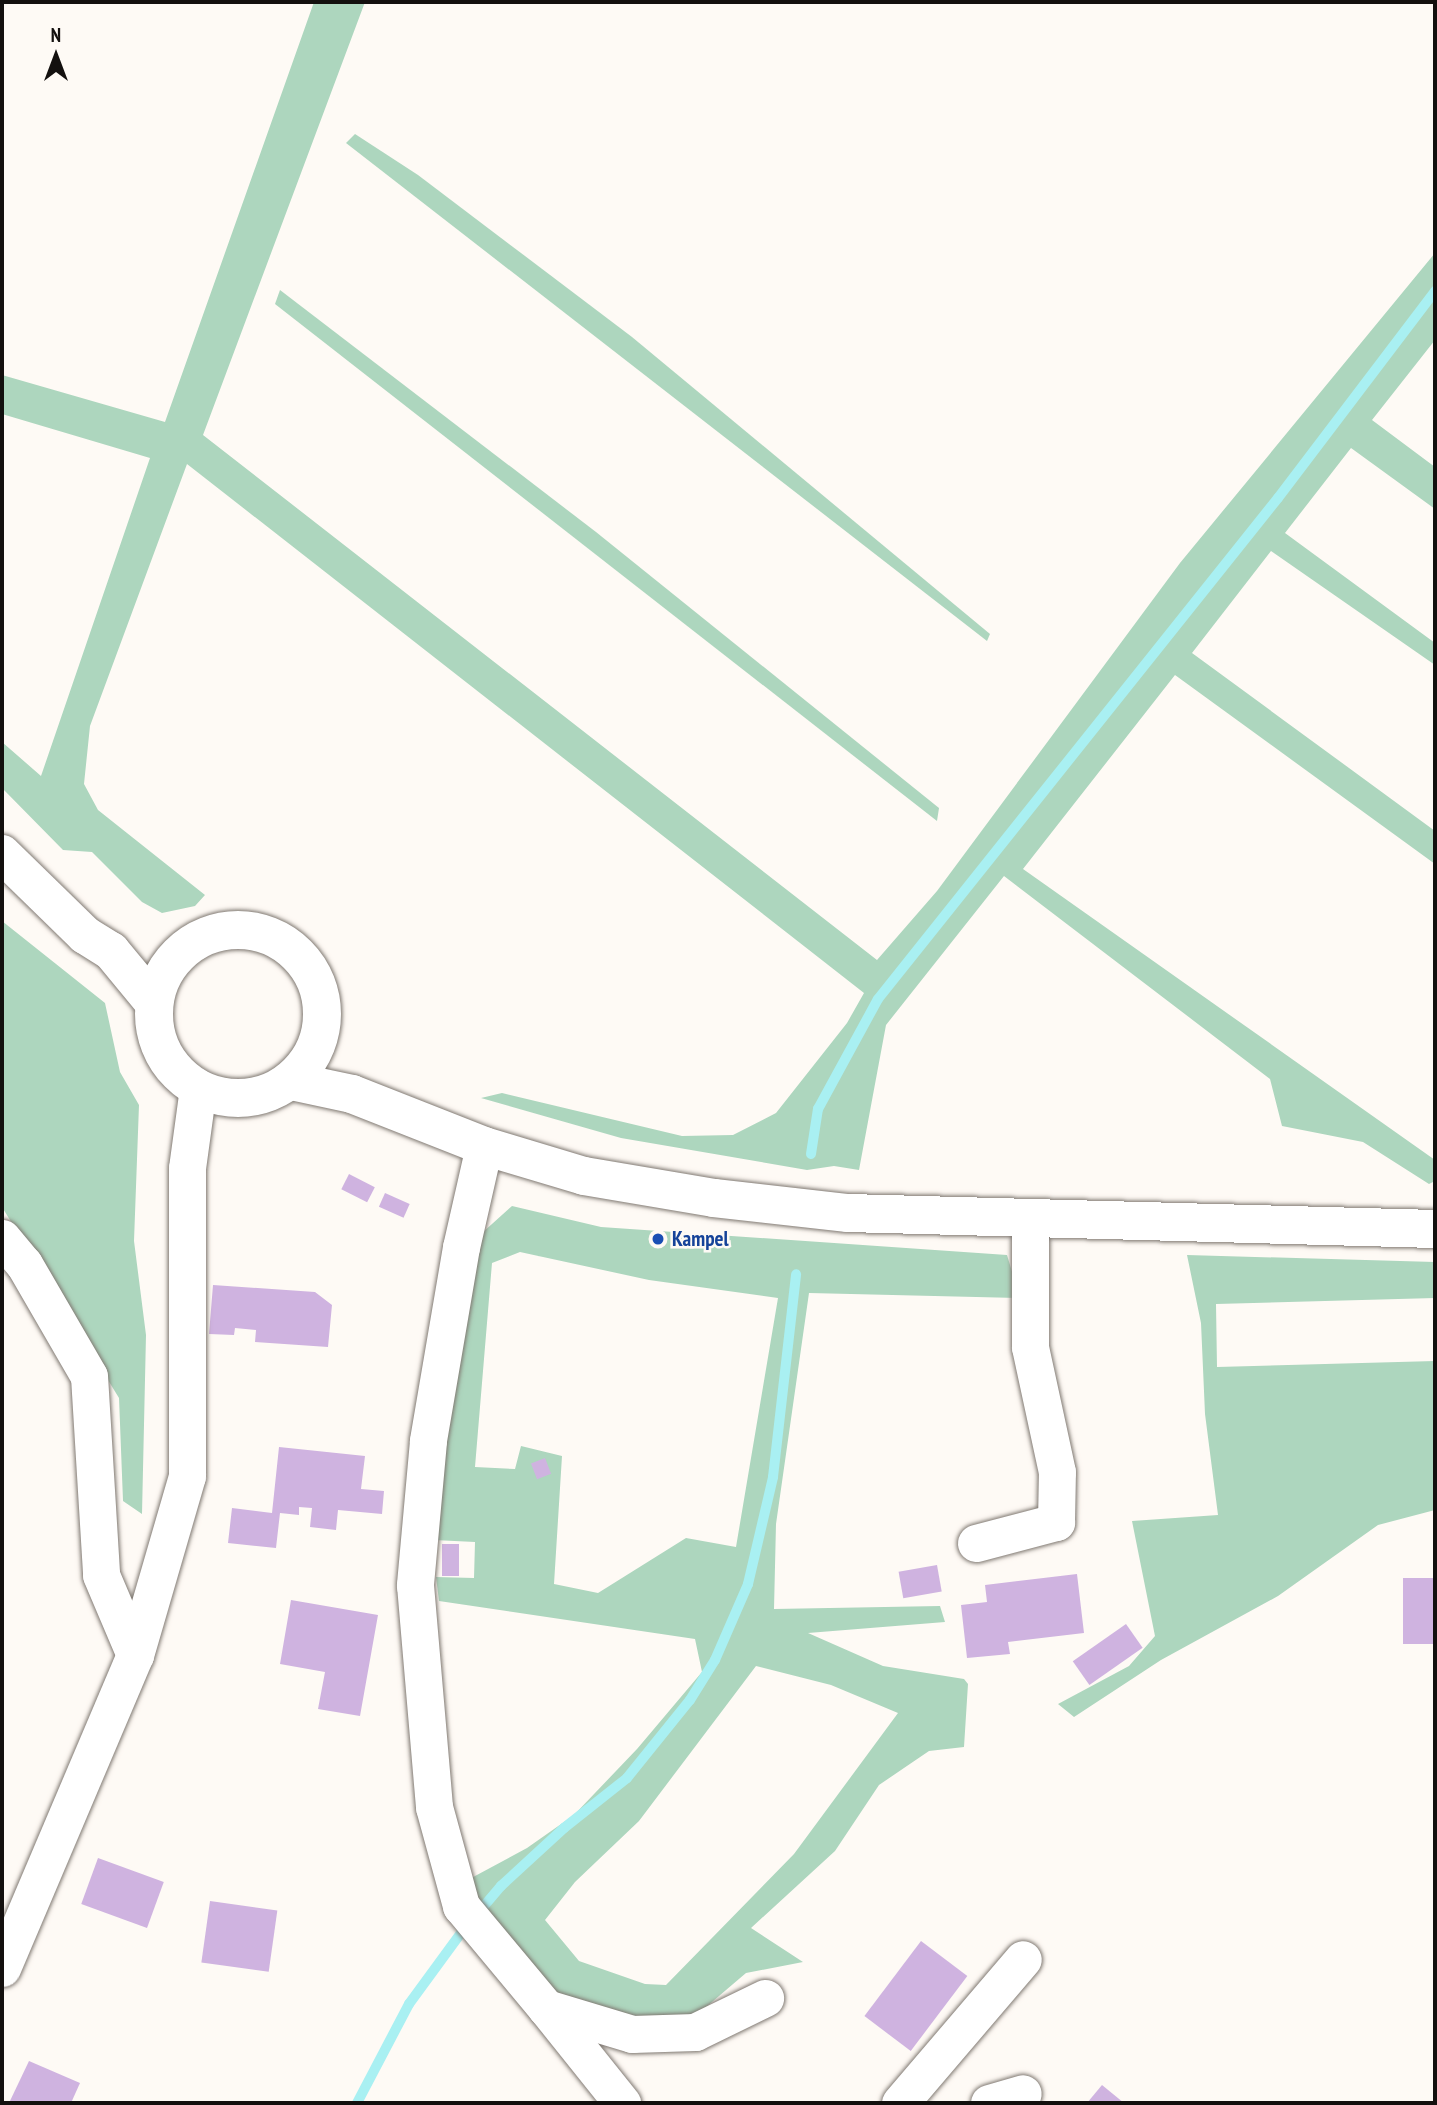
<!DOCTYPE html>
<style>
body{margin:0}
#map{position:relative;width:1437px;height:2105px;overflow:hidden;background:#fefaf5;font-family:"PT Sans Narrow",sans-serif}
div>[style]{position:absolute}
.green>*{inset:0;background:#add6be}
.stream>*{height:10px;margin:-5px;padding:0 5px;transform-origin:5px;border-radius:5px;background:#a9f0f2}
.building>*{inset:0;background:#cfb3e0;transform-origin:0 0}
.roads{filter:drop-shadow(0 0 2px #807972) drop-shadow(0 0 2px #807972)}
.street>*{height:37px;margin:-18.5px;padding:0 18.5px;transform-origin:18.5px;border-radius:18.5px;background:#fff}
.secondary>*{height:38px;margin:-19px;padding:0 19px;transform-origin:19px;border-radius:19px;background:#fff}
.secondary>.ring{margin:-19px;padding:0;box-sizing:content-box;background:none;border:38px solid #fff;border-radius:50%}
.dots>*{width:19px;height:19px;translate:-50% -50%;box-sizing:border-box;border:4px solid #fefaf5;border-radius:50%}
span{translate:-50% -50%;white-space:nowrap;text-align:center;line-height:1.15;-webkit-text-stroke:5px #fefaf5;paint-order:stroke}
.transit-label{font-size:21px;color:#164399;font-weight:700}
.left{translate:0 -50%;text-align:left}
.frame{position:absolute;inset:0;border:4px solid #13100e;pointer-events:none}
.north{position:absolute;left:21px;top:21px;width:70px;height:70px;-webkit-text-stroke:5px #fefaf5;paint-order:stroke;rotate:0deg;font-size:19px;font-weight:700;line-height:28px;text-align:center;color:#13100e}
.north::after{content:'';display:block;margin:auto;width:24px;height:32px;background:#13100e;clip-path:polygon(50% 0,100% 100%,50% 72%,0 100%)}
</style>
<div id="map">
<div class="green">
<div style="clip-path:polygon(314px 2px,365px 2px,203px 435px,877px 960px,937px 891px,1180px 563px,1435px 253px,1435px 340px,1372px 420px,1435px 467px,1435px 509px,1351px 448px,1285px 533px,1435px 643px,1435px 665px,1271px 551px,1192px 653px,1435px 831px,1435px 864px,1175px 675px,1023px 869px,1435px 1160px,1435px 1181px,1429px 1184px,1363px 1142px,1282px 1126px,1270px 1079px,1004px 876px,886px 1025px,859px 1170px,834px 1166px,807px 1170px,621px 1138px,481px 1098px,502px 1093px,682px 1136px,733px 1135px,776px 1113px,847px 1023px,864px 993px,187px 464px,90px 726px,84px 784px,98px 810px,205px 895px,195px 906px,162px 913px,142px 902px,92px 852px,63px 850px,2px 788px,2px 742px,41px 776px,150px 458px,2px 414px,2px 375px,165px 422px)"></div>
<div style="clip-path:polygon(355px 134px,418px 175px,632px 337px,990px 634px,987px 641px,346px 143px)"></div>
<div style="clip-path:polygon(280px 290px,596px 532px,939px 808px,937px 821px,275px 304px)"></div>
<div style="clip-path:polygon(2px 921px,105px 1003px,120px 1072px,139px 1105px,134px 1241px,146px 1335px,142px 1514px,123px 1501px,119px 1398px,2px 1207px)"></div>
<div style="clip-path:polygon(evenodd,512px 1206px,601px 1227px,1007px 1255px,1020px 1298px,809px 1293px,776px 1524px,774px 1609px,940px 1606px,945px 1622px,808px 1633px,883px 1666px,964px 1679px,968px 1684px,964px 1747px,929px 1751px,879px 1785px,835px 1851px,751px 1928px,803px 1962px,746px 1973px,692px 2019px,636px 2020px,554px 1994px,462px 1883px,527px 1848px,574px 1815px,637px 1749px,702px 1672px,695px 1639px,439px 1601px,436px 1577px,474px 1578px,475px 1542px,434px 1540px,435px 1490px,482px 1233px,512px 1206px,520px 1252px,649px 1280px,778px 1298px,736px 1547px,686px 1538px,598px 1593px,554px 1584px,562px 1456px,521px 1446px,515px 1469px,475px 1467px,492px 1263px,520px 1252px,512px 1206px,756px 1666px,831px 1685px,898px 1713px,794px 1854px,666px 1985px,645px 1984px,579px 1961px,545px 1920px,575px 1882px,639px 1821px,756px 1666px)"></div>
<div style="clip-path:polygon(1187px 1255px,1435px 1262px,1435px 1298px,1216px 1304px,1217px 1367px,1435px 1361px,1435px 1510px,1378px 1525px,1278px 1596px,1161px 1660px,1074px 1717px,1058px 1704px,1129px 1666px,1155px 1636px,1132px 1521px,1218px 1515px,1205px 1414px,1201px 1323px)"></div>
</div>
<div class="stream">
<div style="left:811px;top:1154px;width:46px;rotate:-81.2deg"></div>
<div style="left:818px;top:1109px;width:125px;rotate:-61.4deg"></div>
<div style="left:878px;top:999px;width:641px;rotate:-51.4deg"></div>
<div style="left:1278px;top:498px;width:260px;rotate:-52.8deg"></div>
<div style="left:357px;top:2103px;width:112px;rotate:-62.3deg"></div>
<div style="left:409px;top:2004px;width:88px;rotate:-53.8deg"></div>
<div style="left:461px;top:1933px;width:62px;rotate:-49.6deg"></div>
<div style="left:501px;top:1886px;width:86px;rotate:-42.6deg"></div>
<div style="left:564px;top:1828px;width:80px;rotate:-38.4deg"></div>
<div style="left:627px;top:1778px;width:100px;rotate:-51.1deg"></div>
<div style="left:690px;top:1700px;width:47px;rotate:-58deg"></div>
<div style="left:715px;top:1660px;width:83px;rotate:-66.5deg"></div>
<div style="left:748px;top:1584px;width:110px;rotate:-76.8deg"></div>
<div style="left:773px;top:1477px;width:204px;rotate:-83.5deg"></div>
</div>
<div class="building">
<div style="left:349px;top:1174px;width:29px;height:17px;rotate:27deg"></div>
<div style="left:385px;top:1193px;width:27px;height:15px;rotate:24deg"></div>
<div style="clip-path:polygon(213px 1285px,315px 1292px,332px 1305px,328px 1347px,255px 1342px,256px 1330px,235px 1328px,234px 1335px,209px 1334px)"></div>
<div style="clip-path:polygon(279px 1447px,365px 1456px,361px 1489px,384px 1491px,382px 1514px,338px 1510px,336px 1530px,310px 1527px,312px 1508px,299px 1507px,299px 1515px,280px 1513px,276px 1548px,228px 1543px,232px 1508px,272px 1513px)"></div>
<div style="left:545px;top:1458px;width:17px;height:15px;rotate:69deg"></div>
<div style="left:459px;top:1544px;width:32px;height:17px;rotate:90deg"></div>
<div style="left:937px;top:1565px;width:27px;height:39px;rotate:80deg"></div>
<div style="clip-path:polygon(1077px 1574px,1084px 1633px,1008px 1642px,1010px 1654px,967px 1658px,961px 1605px,987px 1602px,985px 1585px)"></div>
<div style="left:1435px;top:1578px;width:66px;height:32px;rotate:90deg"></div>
<div style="clip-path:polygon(291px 1600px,378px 1615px,360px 1716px,318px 1709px,325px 1672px,280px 1664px)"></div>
<div style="left:1126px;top:1624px;width:29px;height:65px;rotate:55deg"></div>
<div style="left:98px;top:1858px;width:70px;height:49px;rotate:20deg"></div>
<div style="left:210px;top:1901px;width:68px;height:62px;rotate:8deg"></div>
<div style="left:921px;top:1941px;width:58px;height:94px;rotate:37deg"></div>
<div style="clip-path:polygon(29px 2061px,80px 2083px,71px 2103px,9px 2103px)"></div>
<div style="clip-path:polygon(1102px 2085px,1124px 2103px,1087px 2103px)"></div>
</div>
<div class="roads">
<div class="street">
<div style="left:484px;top:1146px;width:104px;rotate:102.8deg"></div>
<div style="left:461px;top:1247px;width:197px;rotate:99.7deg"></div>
<div style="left:428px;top:1441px;width:145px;rotate:95.2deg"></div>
<div style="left:415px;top:1585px;width:223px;rotate:85.1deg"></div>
<div style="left:434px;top:1807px;width:103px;rotate:74.7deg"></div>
<div style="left:461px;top:1906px;width:133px;rotate:50.2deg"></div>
<div style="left:546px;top:2008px;width:90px;rotate:16.8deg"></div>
<div style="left:632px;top:2034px;width:63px;rotate:-1.8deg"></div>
<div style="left:695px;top:2032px;width:78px;rotate:-25.9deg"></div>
<div style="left:2px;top:1238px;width:34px;rotate:50deg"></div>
<div style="left:24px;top:1264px;width:129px;rotate:59.9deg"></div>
<div style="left:89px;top:1376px;width:199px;rotate:86.5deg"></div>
<div style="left:101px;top:1575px;width:87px;rotate:67deg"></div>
<div style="left:976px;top:1543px;width:83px;rotate:-14.7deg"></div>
<div style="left:1056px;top:1522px;width:50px;rotate:-88.9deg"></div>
<div style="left:1057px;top:1472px;width:128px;rotate:-102.2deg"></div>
<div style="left:1030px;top:1347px;width:130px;rotate:-90deg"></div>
<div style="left:2px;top:1968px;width:340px;rotate:-67deg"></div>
<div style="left:135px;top:1655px;width:186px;rotate:-73.8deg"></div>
<div style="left:187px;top:1476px;width:308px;rotate:-90deg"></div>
<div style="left:187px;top:1168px;width:81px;rotate:-82.2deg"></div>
<div style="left:546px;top:2008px;width:122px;rotate:51.3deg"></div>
<div style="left:900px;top:2103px;width:189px;rotate:-49.5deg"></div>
<div style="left:989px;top:2103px;width:35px;rotate:-16deg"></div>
</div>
<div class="secondary">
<div style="left:2px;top:854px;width:116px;rotate:44.3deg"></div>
<div style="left:85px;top:935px;width:31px;rotate:32deg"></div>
<div style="left:111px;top:951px;width:67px;rotate:50.4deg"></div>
<div class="ring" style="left:154px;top:930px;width:130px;height:130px"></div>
<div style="left:291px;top:1081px;width:62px;rotate:12deg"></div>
<div style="left:352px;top:1094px;width:142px;rotate:21.5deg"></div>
<div style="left:484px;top:1146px;width:104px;rotate:16.7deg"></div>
<div style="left:584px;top:1176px;width:132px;rotate:9.6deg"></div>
<div style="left:714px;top:1198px;width:135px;rotate:6.4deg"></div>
<div style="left:848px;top:1213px;width:587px;rotate:1.56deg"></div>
</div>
</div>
<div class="dots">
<div style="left:658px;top:1239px;background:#1a4fb4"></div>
</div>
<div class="transit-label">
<span class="left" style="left:672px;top:1239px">Kampel</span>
</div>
<div class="frame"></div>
<div class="north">N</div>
</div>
